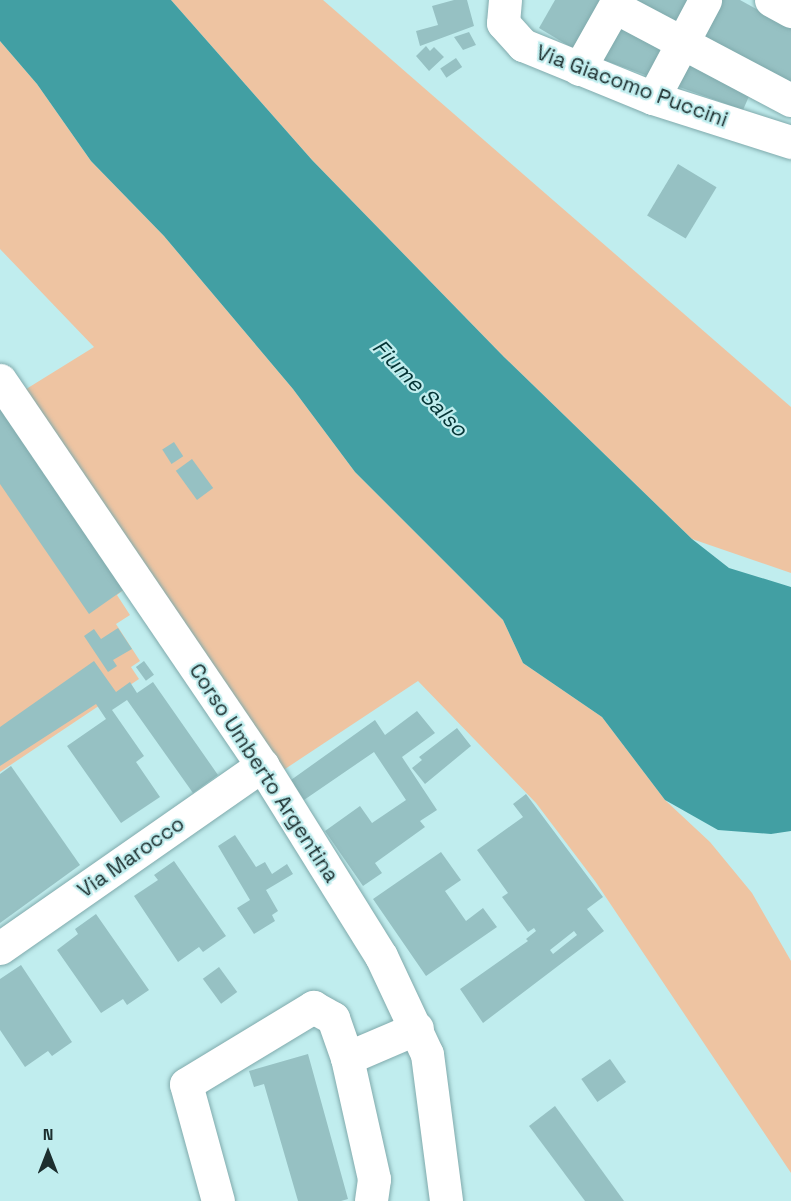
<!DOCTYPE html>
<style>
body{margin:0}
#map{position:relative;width:791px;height:1201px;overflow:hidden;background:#c0edee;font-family:"Space Grotesk",sans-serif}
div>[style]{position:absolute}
.green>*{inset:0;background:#eec4a2}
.water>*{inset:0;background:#429fa3}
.building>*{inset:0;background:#96c1c3;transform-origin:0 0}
.roads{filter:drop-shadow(0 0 2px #80aaac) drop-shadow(0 0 2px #80aaac)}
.minor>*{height:33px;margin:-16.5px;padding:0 16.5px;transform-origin:16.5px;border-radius:16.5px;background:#fff}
span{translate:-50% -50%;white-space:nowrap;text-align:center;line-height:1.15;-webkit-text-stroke:4.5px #c0edee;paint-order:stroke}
.street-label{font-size:21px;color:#1c2e2e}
.water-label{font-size:22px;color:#043334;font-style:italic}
.north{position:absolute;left:18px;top:1123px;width:60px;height:60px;-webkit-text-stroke:4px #c0edee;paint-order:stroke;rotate:0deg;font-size:16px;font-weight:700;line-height:24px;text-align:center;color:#1c2e2e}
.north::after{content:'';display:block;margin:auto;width:21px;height:27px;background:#1c2e2e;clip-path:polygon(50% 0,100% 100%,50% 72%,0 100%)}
</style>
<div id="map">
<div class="green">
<div style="clip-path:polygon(171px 0,323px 0,791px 407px,791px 573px,692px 539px,504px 357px,312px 160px)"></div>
<div style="clip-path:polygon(0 41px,37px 84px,91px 161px,164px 236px,293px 389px,355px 472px,503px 620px,523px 663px,602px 717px,665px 800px,710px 842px,752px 893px,791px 961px,791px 1173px,595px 881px,536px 803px,418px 681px,282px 771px,23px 391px,94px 347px,0 249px)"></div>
<div style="clip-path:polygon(0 402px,126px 588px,117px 595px,130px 615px,116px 624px,140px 661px,131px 667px,139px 679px,0 772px)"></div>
</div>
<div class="water">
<div style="clip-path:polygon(0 0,171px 0,312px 160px,504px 357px,692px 539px,729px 568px,791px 587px,791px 831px,771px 834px,718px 830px,665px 800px,602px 717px,523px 663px,503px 620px,355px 472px,293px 389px,164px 236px,91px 161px,37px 84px,0 41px)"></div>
</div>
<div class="building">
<div style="clip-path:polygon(454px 0,467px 0,474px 26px,420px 46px,416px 31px,438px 25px,432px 6px)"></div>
<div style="clip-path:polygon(555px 0,600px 0,574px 49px,539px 28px)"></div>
<div style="clip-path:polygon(629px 0,689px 0,676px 24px)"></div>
<div style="clip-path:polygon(719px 0,740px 0,791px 28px,791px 87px,700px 37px)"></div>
<div style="clip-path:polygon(618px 22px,664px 46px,648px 76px,598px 58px)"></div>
<div style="clip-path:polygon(469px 32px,476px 45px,463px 50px,454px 37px)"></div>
<div style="clip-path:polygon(426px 46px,430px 51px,434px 47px,444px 57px,429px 71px,416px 56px)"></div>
<div style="left:456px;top:58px;width:11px;height:19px;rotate:56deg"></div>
<div style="clip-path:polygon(684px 58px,750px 94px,743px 110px,671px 84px)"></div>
<div style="left:678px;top:164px;width:45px;height:60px;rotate:31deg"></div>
<div style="clip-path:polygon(0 402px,126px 588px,89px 614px,0 484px)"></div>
<div style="left:174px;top:442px;width:17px;height:14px;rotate:57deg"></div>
<div style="left:192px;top:459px;width:36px;height:20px;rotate:54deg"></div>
<div style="clip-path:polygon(118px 628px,132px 649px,113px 660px,117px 666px,108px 672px,84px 636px,94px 629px,101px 639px)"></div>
<div style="clip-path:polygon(94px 661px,116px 692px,130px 682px,137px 693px,153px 682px,218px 775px,193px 793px,127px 700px,112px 710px,144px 756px,136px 762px,160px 797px,121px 823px,67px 746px,106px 719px,96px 704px,0 766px,0 727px)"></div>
<div style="left:144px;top:661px;width:17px;height:10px;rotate:54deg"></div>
<div style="clip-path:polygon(417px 711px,435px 733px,402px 757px,437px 810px,420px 821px,425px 827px,375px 863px,382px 873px,363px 886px,325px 831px,360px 806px,372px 823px,406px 800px,374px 752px,304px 800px,291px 780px,375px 720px,385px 735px)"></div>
<div style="clip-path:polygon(457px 728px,471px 746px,425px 784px,412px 768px,422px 760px,419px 757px)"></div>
<div style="clip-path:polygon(11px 766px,80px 865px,0 923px,0 774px)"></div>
<div style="clip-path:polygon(evenodd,526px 794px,603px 897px,587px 909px,604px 931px,483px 1023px,460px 989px,528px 941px,526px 939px,536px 931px,534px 928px,528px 932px,502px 897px,508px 893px,477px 850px,523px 817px,513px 804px,526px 794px,574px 931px,577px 935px,553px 954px,550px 950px,574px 931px)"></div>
<div style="clip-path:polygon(235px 835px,256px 867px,265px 862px,272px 874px,287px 864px,293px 874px,266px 890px,278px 911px,272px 915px,275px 921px,254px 934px,237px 908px,250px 900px,218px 846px)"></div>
<div style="clip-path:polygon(441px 852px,461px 880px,445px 891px,466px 921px,483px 908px,497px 927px,426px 976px,373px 899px)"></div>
<div style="clip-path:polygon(174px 861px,226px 936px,203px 952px,199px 947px,178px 962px,134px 896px,158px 880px,154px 875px)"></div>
<div style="clip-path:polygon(96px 914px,149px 990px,127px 1005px,123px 999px,101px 1013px,57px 950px,78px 934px,75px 929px)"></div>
<div style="clip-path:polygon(21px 965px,72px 1042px,52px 1056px,48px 1051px,25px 1067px,0 1030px,0 979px)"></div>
<div style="left:219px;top:967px;width:31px;height:20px;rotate:54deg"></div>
<div style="clip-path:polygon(308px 1054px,348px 1199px,341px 1201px,298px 1201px,264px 1084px,254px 1087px,249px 1071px)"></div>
<div style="left:610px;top:1059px;width:28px;height:35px;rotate:55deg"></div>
<div style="clip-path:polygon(555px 1106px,624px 1201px,585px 1201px,529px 1126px)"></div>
</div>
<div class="roads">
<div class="minor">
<div style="left:505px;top:0;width:23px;rotate:95deg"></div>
<div style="left:503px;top:23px;width:30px;rotate:48deg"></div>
<div style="left:523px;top:45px;width:140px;rotate:22.2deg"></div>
<div style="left:653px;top:98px;width:145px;rotate:17.7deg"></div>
<div style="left:771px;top:0;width:23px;rotate:29deg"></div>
<div style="left:615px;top:7px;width:199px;rotate:27.9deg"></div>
<div style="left:579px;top:69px;width:79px;rotate:-60.5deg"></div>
<div style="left:653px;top:98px;width:111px;rotate:-62deg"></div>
<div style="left:0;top:380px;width:466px;rotate:55.8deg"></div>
<div style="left:262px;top:765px;width:225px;rotate:58.1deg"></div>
<div style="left:381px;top:956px;width:108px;rotate:64.9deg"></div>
<div style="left:427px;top:1054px;width:148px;rotate:82.6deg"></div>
<div style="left:0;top:948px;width:320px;rotate:-34.9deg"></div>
<div style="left:347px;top:1058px;width:76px;rotate:-23.2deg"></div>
<div style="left:218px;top:1201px;width:121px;rotate:-105.3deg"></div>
<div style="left:186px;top:1084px;width:149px;rotate:-31.2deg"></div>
<div style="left:313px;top:1007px;width:23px;rotate:29deg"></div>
<div style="left:333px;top:1018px;width:42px;rotate:70.7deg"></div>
<div style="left:347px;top:1058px;width:124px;rotate:77.4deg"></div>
<div style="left:374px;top:1179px;width:22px;rotate:98deg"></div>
</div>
</div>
<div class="street-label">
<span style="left:632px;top:86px;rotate:20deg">Via Giacomo Puccini</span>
<span style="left:264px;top:773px;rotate:57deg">Corso Umberto Argentina</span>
<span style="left:131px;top:857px;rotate:-35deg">Via Marocco</span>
</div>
<div class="water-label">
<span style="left:420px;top:388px;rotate:46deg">Fiume Salso</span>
</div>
<div class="north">N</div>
</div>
